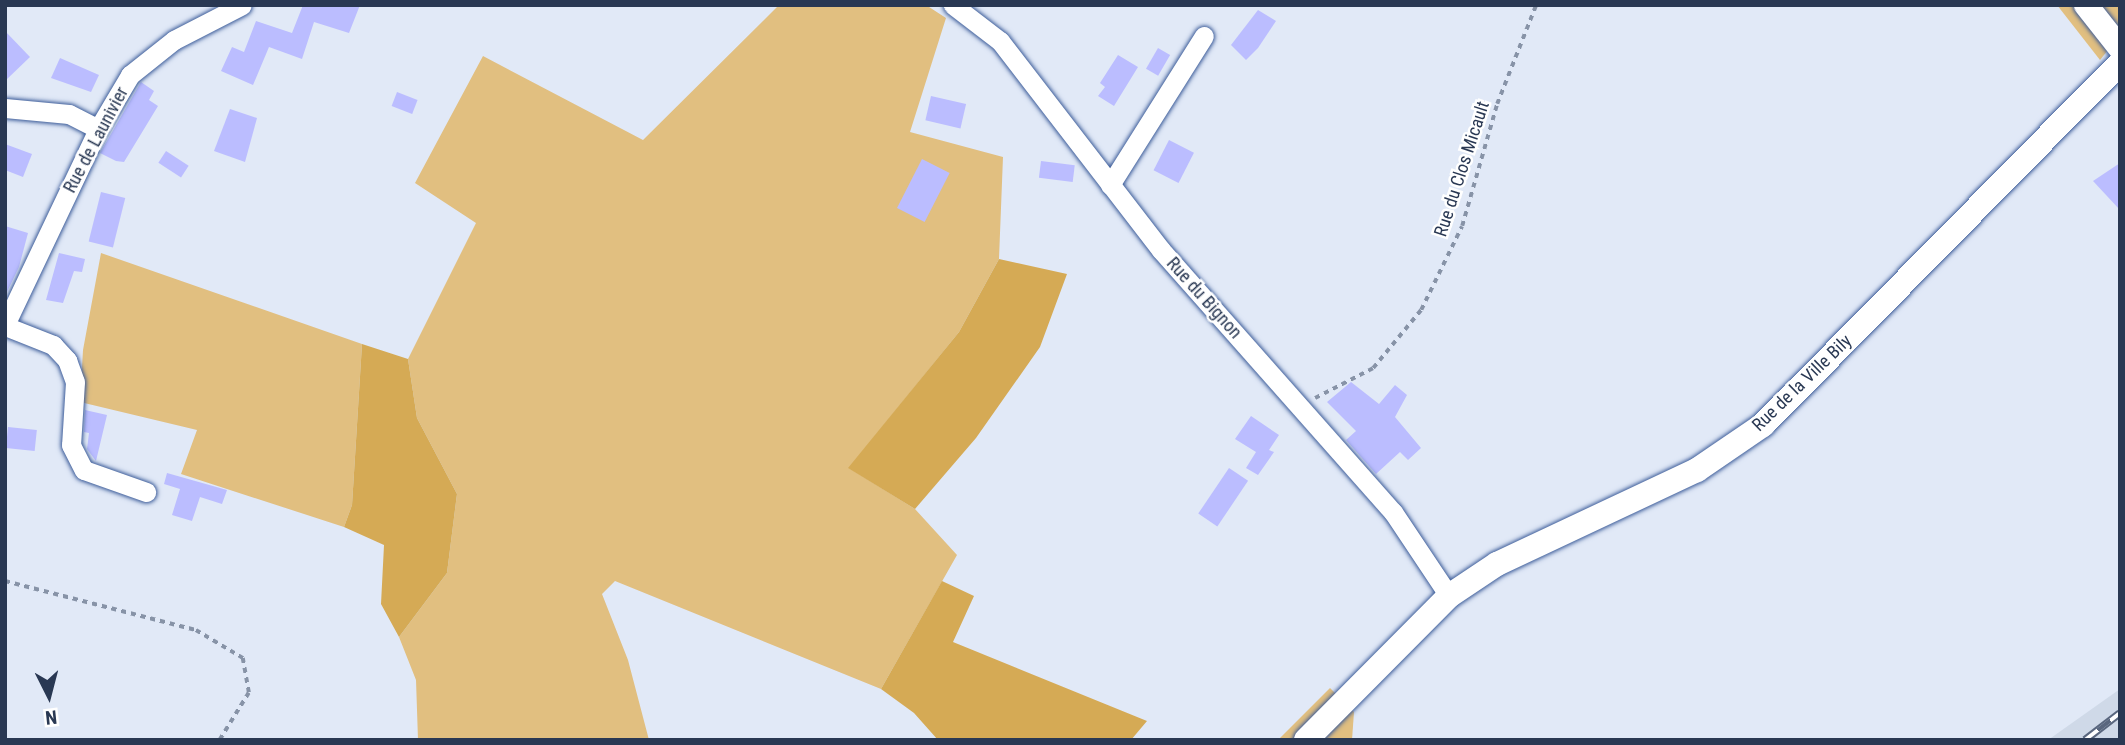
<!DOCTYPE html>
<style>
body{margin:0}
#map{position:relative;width:2125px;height:745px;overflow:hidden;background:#e1e9f7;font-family:"Roboto Condensed",sans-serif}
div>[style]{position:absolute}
.built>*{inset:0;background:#cfd9e8}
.green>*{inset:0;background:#e1bf80}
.forest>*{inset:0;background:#d5aa55}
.building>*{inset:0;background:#bbbdff;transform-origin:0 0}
.path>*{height:3.5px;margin-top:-1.75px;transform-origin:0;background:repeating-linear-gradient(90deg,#8793a7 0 5px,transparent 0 10px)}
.roads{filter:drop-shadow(0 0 2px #3d5d9a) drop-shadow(0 0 2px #3d5d9a)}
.minor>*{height:19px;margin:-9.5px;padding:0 9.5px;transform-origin:9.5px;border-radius:9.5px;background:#fff}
.tertiary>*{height:24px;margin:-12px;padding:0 12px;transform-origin:12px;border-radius:12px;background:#fff}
.rail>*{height:8px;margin-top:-4px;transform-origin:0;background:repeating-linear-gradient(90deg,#fff 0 16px,#59667e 0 32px);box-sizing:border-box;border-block:2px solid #59667e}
span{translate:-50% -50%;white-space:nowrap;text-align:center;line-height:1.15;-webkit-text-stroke:5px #fff;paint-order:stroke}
.street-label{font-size:18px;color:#293853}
.frame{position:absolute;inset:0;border:7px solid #293853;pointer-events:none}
.north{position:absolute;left:14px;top:661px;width:70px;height:70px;-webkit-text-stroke:5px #fff;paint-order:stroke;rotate:174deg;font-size:19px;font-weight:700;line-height:28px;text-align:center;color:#293853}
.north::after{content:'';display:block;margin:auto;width:24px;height:32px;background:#293853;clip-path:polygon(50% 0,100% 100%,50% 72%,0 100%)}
</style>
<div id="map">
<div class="built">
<div style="clip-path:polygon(2120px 689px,2120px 740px,2048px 740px)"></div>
</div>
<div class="green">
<div style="clip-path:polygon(779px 5px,926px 5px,946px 18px,910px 132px,1003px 157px,999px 259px,959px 332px,849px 468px,915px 509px,957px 555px,881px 689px,615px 581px,602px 594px,628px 660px,649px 740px,418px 740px,416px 680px,399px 637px,447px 573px,457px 494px,417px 418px,408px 359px,476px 223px,415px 183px,483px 56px,643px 140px)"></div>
<div style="clip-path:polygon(2057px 5px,2120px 5px,2120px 35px,2100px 60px)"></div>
<div style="clip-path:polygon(101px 253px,362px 344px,352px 505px,344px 527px,181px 474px,197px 430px,80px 402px,83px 350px)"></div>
<div style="clip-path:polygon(1330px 688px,1354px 712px,1352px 740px,1278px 740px)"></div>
</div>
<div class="forest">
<div style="clip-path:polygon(999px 259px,1067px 274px,1040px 347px,976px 438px,915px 509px,848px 468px,959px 332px)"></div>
<div style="clip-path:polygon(362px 344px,408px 359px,417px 418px,457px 494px,447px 573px,399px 637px,381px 604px,384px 545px,344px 527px,352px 505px)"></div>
<div style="clip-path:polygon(942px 581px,974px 596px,953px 642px,1147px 721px,1131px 740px,938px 740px,914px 713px,881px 689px)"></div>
</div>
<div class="building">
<div style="clip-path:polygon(303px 5px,360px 5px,349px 33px,314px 22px,302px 59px,269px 47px,253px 85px,221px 71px,232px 47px,244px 52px,256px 21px,292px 33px)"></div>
<div style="clip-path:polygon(1258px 10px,1276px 21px,1258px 48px,1246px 60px,1231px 45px)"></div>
<div style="clip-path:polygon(5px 31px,30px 57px,5px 81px)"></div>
<div style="left:1158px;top:48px;width:14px;height:24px;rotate:30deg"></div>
<div style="clip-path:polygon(1118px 55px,1138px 67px,1114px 106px,1098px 96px,1105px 87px,1100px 83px)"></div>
<div style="clip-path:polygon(60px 58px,99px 75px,91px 92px,51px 78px)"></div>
<div style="clip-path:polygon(141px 82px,154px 91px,149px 100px,158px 106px,124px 162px,116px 161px,100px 153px)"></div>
<div style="left:397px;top:92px;width:22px;height:15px;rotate:21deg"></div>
<div style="left:931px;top:96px;width:36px;height:25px;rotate:13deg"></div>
<div style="clip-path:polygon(230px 109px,257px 118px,245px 162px,214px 151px)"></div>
<div style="left:1169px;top:140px;width:28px;height:34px;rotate:27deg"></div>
<div style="clip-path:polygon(5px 144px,32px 154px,23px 177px,5px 170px)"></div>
<div style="left:166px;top:151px;width:27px;height:14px;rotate:33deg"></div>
<div style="left:922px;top:159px;width:31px;height:55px;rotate:27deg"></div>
<div style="left:1041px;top:161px;width:34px;height:17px;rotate:7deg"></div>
<div style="clip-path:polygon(2120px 163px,2120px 210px,2093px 181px)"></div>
<div style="left:101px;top:192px;width:25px;height:51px;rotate:14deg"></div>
<div style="clip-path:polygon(5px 226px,28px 233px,19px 267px,5px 296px)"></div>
<div style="clip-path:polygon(59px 253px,85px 259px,82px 272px,74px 271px,63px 303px,46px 300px)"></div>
<div style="clip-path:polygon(1351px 382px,1379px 404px,1395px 385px,1407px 395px,1395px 417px,1421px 448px,1408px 460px,1400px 452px,1376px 474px,1346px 440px,1356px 431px,1327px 402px)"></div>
<div style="clip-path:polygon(85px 410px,107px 415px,96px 461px,87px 449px,89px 433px,84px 432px)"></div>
<div style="clip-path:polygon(1251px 416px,1279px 435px,1269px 450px,1274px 452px,1258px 475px,1246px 468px,1256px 452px,1235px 439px)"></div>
<div style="left:8px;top:427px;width:29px;height:21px;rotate:6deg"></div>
<div style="left:1229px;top:468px;width:23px;height:55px;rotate:34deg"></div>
<div style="clip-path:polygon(167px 473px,227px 490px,222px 504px,200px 497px,192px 521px,172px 515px,180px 489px,164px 484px)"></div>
</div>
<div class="path">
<div style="left:1315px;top:398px;width:65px;rotate:-27.3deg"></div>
<div style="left:1373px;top:368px;width:75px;rotate:-50.4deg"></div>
<div style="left:1421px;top:310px;width:93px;rotate:-64deg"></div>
<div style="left:1462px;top:226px;width:127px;rotate:-74deg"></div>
<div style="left:1497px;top:104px;width:106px;rotate:-68.5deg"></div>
<div style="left:5px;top:581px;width:197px;rotate:14.4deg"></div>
<div style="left:196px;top:630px;width:55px;rotate:30.8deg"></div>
<div style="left:243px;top:658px;width:36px;rotate:80deg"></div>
<div style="left:249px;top:693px;width:55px;rotate:121.7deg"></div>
</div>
<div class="roads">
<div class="minor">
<div style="left:953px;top:5px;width:59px;rotate:37.5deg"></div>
<div style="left:1000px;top:41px;width:264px;rotate:52.4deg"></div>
<div style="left:1161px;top:250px;width:350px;rotate:48.5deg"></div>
<div style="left:1393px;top:512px;width:101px;rotate:56.3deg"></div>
<div style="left:5px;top:108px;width:64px;rotate:5.4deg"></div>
<div style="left:69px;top:114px;width:33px;rotate:27deg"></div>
<div style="left:1110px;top:185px;width:176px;rotate:-57.8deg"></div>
<div style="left:5px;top:325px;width:217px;rotate:-64.6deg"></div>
<div style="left:98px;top:129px;width:63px;rotate:-59.3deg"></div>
<div style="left:130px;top:75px;width:56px;rotate:-38.5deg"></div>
<div style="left:174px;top:40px;width:76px;rotate:-27.2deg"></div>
<div style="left:5px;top:326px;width:52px;rotate:21.6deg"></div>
<div style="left:53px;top:345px;width:21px;rotate:47deg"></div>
<div style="left:67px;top:360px;width:23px;rotate:70deg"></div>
<div style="left:75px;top:382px;width:63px;rotate:93.6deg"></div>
<div style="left:71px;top:445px;width:28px;rotate:63deg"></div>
<div style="left:84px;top:470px;width:66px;rotate:19.5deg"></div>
</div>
<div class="tertiary">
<div style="left:2086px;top:5px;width:55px;rotate:51.7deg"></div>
<div style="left:1306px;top:740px;width:203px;rotate:-45.2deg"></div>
<div style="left:1449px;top:596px;width:58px;rotate:-33.7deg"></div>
<div style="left:1497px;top:564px;width:221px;rotate:-25.2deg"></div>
<div style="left:1697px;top:470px;width:80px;rotate:-34.3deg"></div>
<div style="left:1763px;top:425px;width:508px;rotate:-45.4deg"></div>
</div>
</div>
<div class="rail">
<div style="left:2085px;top:740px;width:44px;rotate:-37.6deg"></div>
</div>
<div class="street-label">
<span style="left:96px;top:140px;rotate:-62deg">Rue de Launivier</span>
<span style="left:1462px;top:169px;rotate:-72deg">Rue du Clos Micault</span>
<span style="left:1204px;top:298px;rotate:48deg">Rue du Bignon</span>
<span style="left:1802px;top:383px;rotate:-44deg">Rue de la Ville Bily</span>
</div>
<div class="frame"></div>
<div class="north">N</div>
</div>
